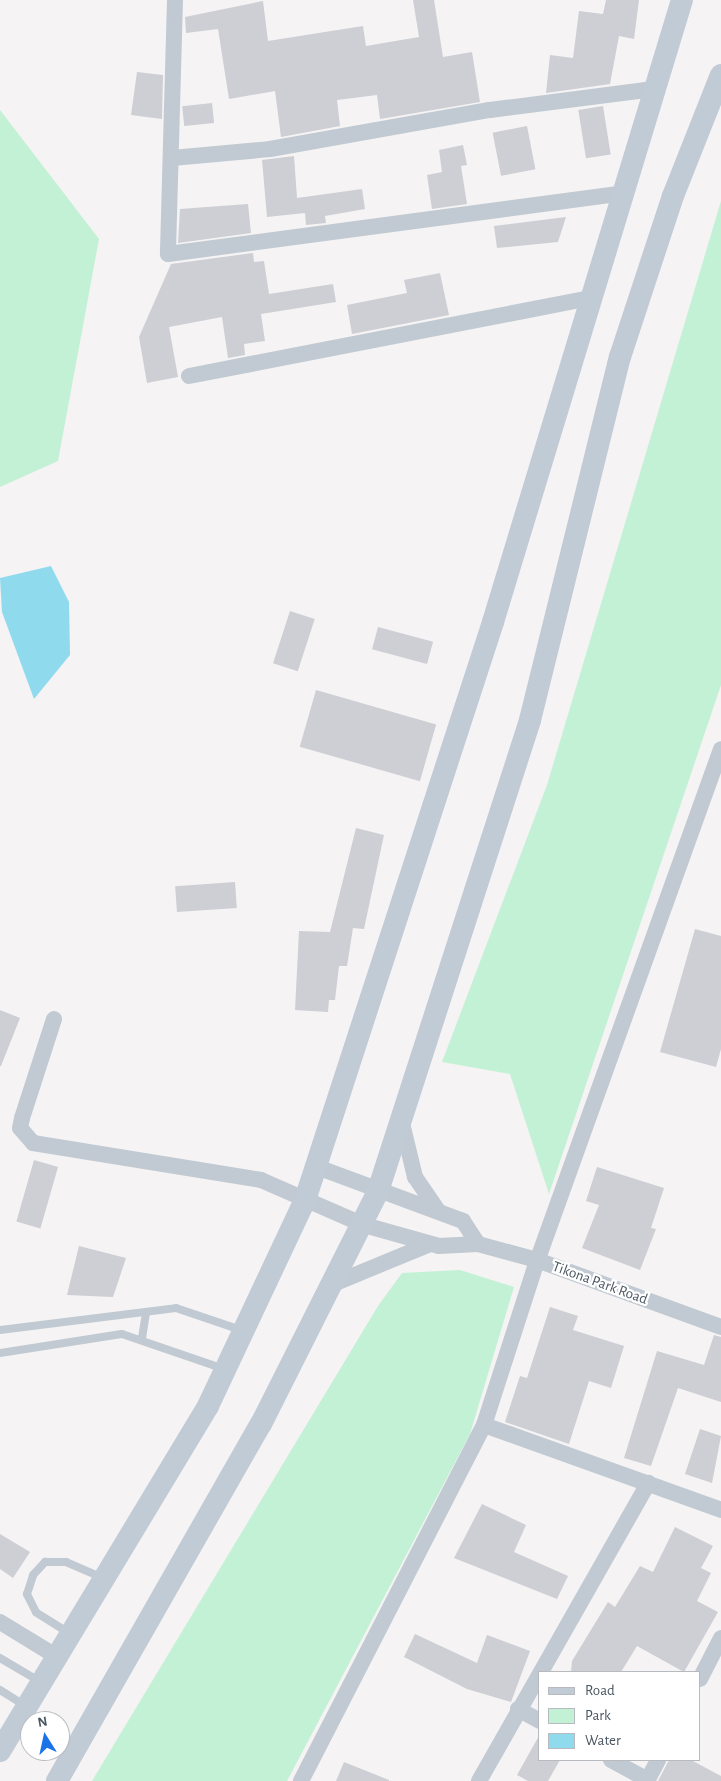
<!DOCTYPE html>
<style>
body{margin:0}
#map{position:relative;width:721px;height:1781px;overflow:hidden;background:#f5f3f3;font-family:"Alegreya Sans",sans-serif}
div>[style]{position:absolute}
.green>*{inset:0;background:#c3f1d5}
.water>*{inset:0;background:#90daee}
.building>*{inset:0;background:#cdcfd5;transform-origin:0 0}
.lane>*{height:8px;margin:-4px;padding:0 4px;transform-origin:4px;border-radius:4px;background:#c1cad2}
.street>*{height:16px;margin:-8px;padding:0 8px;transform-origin:8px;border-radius:8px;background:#c1cad2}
.secondary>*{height:22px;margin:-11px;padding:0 11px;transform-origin:11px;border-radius:11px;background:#c1cbd6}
span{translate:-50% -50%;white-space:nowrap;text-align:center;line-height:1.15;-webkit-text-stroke:4.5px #fff;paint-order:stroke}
.street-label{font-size:15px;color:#4a5661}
.legend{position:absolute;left:538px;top:1671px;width:162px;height:90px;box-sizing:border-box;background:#fff;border:1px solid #b7bbc0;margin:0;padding:6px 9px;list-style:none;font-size:15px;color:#4a5661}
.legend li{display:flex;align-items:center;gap:10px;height:25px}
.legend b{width:25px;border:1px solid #b7bbc0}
.north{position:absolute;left:20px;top:1711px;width:50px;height:50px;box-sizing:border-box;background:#fff;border:1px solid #b7bbc0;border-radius:50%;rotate:350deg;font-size:14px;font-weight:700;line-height:20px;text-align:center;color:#4a5661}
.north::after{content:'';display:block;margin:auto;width:18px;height:22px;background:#1a73e8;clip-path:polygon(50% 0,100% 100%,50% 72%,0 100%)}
</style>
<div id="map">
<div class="green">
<div style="clip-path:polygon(0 110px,99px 239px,58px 461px,0 487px)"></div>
<div style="clip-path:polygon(721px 201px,721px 685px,549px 1194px,510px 1074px,442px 1062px,547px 785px)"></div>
<div style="clip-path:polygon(460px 1270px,514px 1287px,470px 1434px,287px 1781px,92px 1781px,378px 1306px,402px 1273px)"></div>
</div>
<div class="water">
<div style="clip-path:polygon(51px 566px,69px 602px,70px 655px,34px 699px,2px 612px,0 578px)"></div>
</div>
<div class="building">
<div style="clip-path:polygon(413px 0,434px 0,443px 57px,472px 52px,480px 102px,380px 119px,377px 95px,337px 100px,340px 126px,281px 137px,275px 91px,229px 99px,218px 29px,186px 33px,185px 17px,263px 1px,268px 41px,363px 26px,366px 46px,419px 37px)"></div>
<div style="clip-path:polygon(606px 0,639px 0,634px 39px,619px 36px,610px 84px,546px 93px,550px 55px,573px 58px,579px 11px,603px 14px)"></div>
<div style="clip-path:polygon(137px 72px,163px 75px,162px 119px,131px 115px)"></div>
<div style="left:212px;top:103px;width:20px;height:30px;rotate:84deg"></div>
<div style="left:603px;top:106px;width:49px;height:25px;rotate:81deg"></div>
<div style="left:527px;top:126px;width:44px;height:35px;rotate:79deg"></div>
<div style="clip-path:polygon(463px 145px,467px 165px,461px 166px,467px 204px,432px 209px,427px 175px,442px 172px,439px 150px)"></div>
<div style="clip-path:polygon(294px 156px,297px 198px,362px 189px,365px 209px,325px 216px,326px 223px,306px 225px,305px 213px,267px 217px,262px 160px)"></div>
<div style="clip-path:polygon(248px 204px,251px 233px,178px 243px,180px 209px)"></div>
<div style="clip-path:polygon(566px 217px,558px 242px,497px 248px,494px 226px)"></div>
<div style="clip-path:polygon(253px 253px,254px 262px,264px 261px,269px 294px,333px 284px,336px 302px,261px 314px,265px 341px,244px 344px,245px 355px,228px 358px,222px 317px,169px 327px,178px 377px,147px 383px,139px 337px,171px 264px)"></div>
<div style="clip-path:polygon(440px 273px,449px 315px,352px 334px,347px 305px,407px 293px,404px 280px)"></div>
<div style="left:290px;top:611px;width:26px;height:55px;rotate:18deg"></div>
<div style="left:378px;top:627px;width:57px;height:23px;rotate:15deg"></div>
<div style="left:316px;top:690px;width:125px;height:59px;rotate:16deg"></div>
<div style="clip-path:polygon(356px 828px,384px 835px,364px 929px,353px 928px,347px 966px,339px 966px,335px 1000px,329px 1000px,328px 1012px,295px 1010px,299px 931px,330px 932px)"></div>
<div style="left:235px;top:882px;width:26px;height:60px;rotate:86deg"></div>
<div style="clip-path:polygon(695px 929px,721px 936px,721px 1049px,716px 1067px,660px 1052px)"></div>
<div style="clip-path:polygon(0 1010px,20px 1018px,1px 1066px,0 1066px)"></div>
<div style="left:34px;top:1160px;width:25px;height:64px;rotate:16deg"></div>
<div style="clip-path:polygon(597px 1167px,664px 1188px,651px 1228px,656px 1229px,640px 1270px,582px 1248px,599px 1205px,586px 1201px)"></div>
<div style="clip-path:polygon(79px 1246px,126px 1258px,113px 1297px,67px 1295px)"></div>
<div style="clip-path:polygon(550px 1307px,578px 1316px,573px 1330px,624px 1346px,611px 1388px,589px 1381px,569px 1444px,505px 1422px,520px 1376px,527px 1378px)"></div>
<div style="clip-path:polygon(714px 1335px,721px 1337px,721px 1402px,678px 1388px,651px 1466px,624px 1458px,657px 1351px,704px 1365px)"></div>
<div style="clip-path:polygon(700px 1429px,721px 1436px,712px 1483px,685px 1474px)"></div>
<div style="clip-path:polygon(482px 1504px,526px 1525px,514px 1552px,568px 1576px,557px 1599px,454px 1558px)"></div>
<div style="clip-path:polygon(675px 1527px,713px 1546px,701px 1568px,711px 1573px,697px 1601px,718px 1612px,684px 1672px,637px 1646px,621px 1672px,571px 1672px,572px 1661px,608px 1602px,615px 1607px,640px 1566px,653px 1572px)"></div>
<div style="clip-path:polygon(0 1534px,30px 1552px,13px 1578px,0 1569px)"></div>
<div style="clip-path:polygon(415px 1634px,477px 1663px,487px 1635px,530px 1651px,511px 1702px,467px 1689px,404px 1657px)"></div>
<div style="clip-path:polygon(540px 1734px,540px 1760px,560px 1760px,548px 1781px,528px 1781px,517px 1775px)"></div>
<div style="clip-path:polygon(669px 1760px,691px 1760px,721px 1776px,721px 1781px,658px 1781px)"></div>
<div style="clip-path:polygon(344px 1762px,389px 1780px,389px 1781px,336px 1781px)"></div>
</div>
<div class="lane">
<div style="left:0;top:1330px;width:177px;rotate:-7.1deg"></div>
<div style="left:176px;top:1308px;width:69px;rotate:18.7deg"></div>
<div style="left:142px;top:1338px;width:26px;rotate:-81deg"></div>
<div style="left:0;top:1353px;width:123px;rotate:-8.9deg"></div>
<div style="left:122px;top:1334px;width:108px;rotate:18.9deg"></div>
<div style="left:69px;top:1633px;width:39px;rotate:-148deg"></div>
<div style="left:36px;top:1612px;width:20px;rotate:-117deg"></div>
<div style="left:27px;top:1594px;width:20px;rotate:-72deg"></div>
<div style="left:33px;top:1575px;width:18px;rotate:-47deg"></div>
<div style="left:45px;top:1562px;width:21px"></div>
<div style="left:66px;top:1562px;width:40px;rotate:23.4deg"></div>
<div style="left:0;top:1658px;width:45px;rotate:30.5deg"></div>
<div style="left:0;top:1690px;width:31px;rotate:32deg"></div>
</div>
<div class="street">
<div style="left:175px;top:0;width:254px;rotate:91.6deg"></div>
<div style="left:168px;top:254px;width:460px;rotate:-7.6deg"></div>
<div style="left:172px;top:158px;width:98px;rotate:-5.2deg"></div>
<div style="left:270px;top:149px;width:223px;rotate:-10.1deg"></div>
<div style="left:490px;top:110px;width:165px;rotate:-7.3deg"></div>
<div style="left:189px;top:376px;width:410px;rotate:-11deg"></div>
<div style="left:54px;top:1019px;width:104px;rotate:107.9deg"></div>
<div style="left:22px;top:1118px;width:10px;rotate:101deg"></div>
<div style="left:20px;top:1128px;width:20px;rotate:49deg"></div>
<div style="left:33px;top:1143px;width:231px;rotate:9.2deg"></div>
<div style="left:261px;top:1180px;width:112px;rotate:23.6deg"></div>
<div style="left:364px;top:1225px;width:78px;rotate:15.6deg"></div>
<div style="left:439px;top:1246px;width:39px;rotate:-3deg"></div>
<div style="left:478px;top:1244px;width:61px;rotate:15.2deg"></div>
<div style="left:537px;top:1260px;width:196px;rotate:20deg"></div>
<div style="left:402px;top:1123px;width:56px;rotate:76.5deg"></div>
<div style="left:415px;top:1177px;width:42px;rotate:55.6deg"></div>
<div style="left:317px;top:1167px;width:156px;rotate:20.3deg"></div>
<div style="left:463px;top:1221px;width:27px;rotate:57deg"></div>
<div style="left:333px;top:1284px;width:105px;rotate:-22.4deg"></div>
<div style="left:484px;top:1425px;width:252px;rotate:19.7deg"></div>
<div style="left:0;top:1622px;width:69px;rotate:31.4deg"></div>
<div style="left:700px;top:1679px;width:46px;rotate:-62.9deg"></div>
<div style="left:518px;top:1709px;width:25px;rotate:29deg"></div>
<div style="left:611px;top:1760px;width:42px;rotate:28.4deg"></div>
<div style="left:301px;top:1781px;width:400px;rotate:-62.8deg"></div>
<div style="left:484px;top:1425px;width:169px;rotate:-72.1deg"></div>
<div style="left:536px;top:1264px;width:547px;rotate:-70.24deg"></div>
<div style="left:479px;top:1781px;width:343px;rotate:-60.4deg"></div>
<div style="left:647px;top:1781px;width:24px;rotate:-62deg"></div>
</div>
<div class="secondary">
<div style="left:0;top:1751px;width:403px;rotate:-58.9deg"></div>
<div style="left:208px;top:1406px;width:228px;rotate:-64.8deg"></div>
<div style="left:305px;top:1200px;width:608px;rotate:-71.98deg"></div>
<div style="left:493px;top:622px;width:650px;rotate:-73.1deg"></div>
<div style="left:57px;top:1781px;width:411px;rotate:-60.3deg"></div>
<div style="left:261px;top:1424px;width:261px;rotate:-63.3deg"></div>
<div style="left:378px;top:1191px;width:495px;rotate:-72.1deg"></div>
<div style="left:530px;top:720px;width:374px;rotate:-76.1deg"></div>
<div style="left:620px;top:357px;width:169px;rotate:-71.8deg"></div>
<div style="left:673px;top:196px;width:130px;rotate:-68.4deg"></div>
</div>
<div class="street-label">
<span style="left:600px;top:1283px;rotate:20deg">Tikona Park Road</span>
</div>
<ul class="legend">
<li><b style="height:6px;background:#c1cbd6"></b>Road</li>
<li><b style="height:14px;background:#c3f1d5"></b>Park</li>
<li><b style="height:14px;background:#90daee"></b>Water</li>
</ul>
<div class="north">N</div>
</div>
